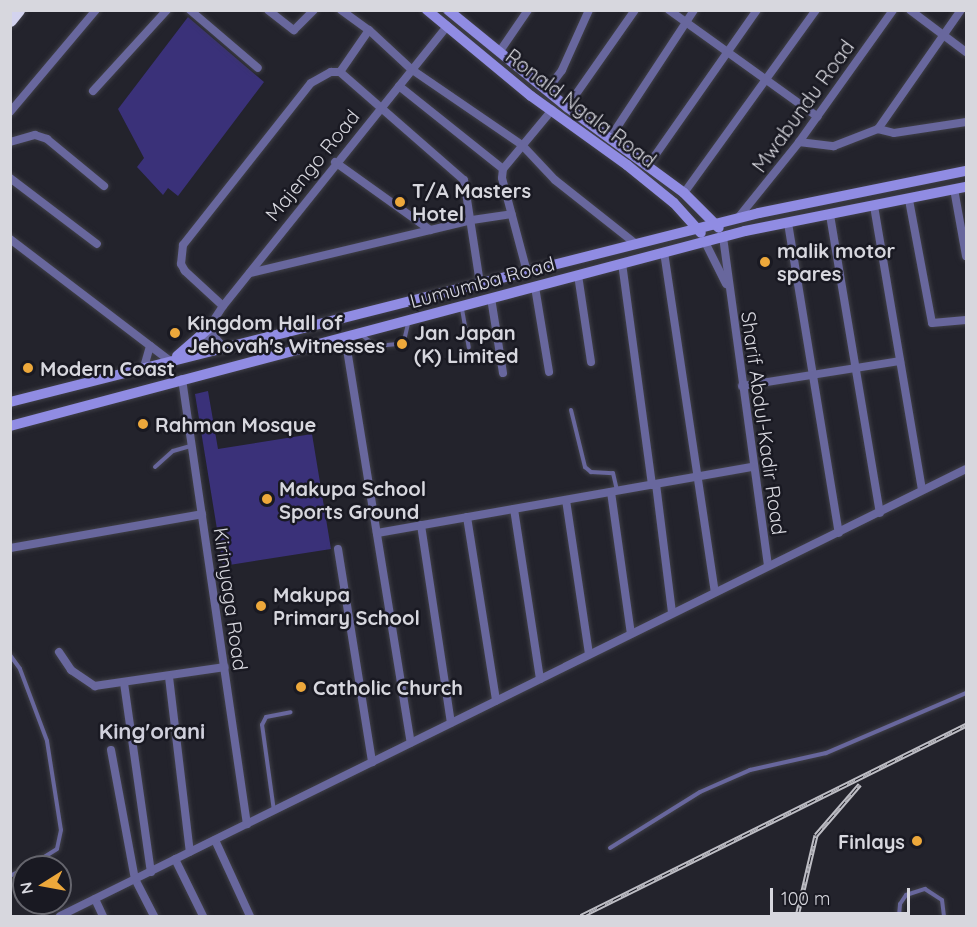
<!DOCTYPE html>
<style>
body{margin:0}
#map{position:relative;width:977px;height:927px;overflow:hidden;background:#23232c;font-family:Quicksand,sans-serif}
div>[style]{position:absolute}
.green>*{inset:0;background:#3a3179}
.roads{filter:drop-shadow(0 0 2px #404048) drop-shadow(0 0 2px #404048)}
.lane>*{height:4px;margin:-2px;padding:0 2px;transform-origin:2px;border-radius:2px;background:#68679d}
.street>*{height:8px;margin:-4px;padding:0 4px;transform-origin:4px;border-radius:4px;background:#68679d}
.secondary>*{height:10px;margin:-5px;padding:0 5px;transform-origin:5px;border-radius:5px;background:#908ce3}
.highway>*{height:14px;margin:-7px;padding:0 7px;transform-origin:7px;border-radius:7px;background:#d3d3ee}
.rail>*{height:5px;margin-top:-2.5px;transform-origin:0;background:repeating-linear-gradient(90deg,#191922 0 9px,#bdbdc4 0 18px);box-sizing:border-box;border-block:2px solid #bdbdc4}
.dots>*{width:16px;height:16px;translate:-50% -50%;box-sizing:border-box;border:3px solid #191922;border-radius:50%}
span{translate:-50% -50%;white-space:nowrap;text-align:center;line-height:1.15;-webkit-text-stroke:5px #191922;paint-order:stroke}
.street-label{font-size:20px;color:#d7d7de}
.poi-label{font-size:20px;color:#d7d7de;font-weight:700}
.left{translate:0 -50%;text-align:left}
.right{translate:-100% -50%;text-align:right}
.quarter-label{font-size:22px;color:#d0d0dc;font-weight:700}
.frame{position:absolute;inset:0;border:12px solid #d7d7de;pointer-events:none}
.north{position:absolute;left:12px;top:855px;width:60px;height:60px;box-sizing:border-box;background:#191922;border:2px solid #65656d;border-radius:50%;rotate:259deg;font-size:16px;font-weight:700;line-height:24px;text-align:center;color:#d7d7de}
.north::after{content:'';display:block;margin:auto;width:21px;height:27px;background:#eda83b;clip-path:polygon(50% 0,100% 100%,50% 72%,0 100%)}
.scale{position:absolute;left:770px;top:888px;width:140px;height:27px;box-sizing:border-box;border:3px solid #d7d7de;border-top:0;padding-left:8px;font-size:18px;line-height:21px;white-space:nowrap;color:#d7d7de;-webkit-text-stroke:4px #191922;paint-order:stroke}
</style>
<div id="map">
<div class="green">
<div style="clip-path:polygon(188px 17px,264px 82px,178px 196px,168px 188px,163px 195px,137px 167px,144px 158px,118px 109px)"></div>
<div style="clip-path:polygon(208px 391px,218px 449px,312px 434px,331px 549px,223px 566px,195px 394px)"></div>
</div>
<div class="roads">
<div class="lane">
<div style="left:462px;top:309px;width:39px;rotate:80deg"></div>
<div style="left:363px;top:336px;width:16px;rotate:38deg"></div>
<div style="left:376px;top:346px;width:22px;rotate:-5deg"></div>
<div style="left:398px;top:344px;width:7px;rotate:-27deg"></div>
<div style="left:404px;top:341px;width:18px;rotate:-77deg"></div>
<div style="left:571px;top:410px;width:59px;rotate:76.2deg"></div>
<div style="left:585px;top:467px;width:8px;rotate:40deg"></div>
<div style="left:591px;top:472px;width:22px;rotate:3deg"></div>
<div style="left:613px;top:473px;width:17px;rotate:77deg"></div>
<div style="left:155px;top:467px;width:24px;rotate:-42deg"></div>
<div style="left:173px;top:451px;width:19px;rotate:-16deg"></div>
<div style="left:10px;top:655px;width:17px;rotate:54deg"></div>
<div style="left:20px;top:669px;width:77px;rotate:69.4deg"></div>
<div style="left:47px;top:741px;width:90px;rotate:81.1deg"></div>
<div style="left:61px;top:830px;width:19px;rotate:102deg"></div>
<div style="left:57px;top:849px;width:34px;rotate:148deg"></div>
<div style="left:274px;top:811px;width:87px;rotate:-97.9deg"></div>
<div style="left:262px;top:725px;width:9px;rotate:-63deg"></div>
<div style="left:266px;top:717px;width:25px;rotate:-11deg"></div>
<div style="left:610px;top:848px;width:106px;rotate:-31.9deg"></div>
<div style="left:700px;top:792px;width:55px;rotate:-23.7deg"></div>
<div style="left:750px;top:770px;width:78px;rotate:-12.6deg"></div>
<div style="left:826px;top:753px;width:152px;rotate:-23.2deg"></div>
<div style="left:10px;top:876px;width:16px;rotate:-27deg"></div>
<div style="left:899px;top:916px;width:12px;rotate:-85deg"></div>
<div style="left:900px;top:904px;width:11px;rotate:-56deg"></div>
<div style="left:906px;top:895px;width:20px;rotate:-18deg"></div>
<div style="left:925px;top:889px;width:20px;rotate:33deg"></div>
<div style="left:942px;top:900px;width:16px;rotate:83deg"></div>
</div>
<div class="street">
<div style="left:190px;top:10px;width:89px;rotate:40.5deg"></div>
<div style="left:268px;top:10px;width:33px;rotate:38deg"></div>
<div style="left:294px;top:30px;width:28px;rotate:-45deg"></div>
<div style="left:341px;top:10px;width:34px;rotate:36deg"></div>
<div style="left:369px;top:30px;width:57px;rotate:42.9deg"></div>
<div style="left:411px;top:69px;width:135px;rotate:34.4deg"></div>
<div style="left:522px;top:145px;width:48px;rotate:46.7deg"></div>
<div style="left:555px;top:180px;width:103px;rotate:38.3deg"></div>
<div style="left:669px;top:10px;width:183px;rotate:35.7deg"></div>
<div style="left:910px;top:10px;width:70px;rotate:36.9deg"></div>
<div style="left:500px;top:51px;width:50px;rotate:-55.7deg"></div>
<div style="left:340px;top:72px;width:51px;rotate:-55.4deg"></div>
<div style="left:399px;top:86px;width:133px;rotate:38.6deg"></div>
<div style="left:547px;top:90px;width:25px;rotate:-53deg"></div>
<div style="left:562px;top:70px;width:66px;rotate:-65.8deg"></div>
<div style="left:93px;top:91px;width:110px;rotate:-47.6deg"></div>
<div style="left:567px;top:107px;width:118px;rotate:-55deg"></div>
<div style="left:10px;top:112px;width:133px;rotate:-49.9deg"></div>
<div style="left:878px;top:129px;width:16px;rotate:14deg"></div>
<div style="left:894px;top:133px;width:73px;rotate:-8.7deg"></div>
<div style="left:610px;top:138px;width:153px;rotate:-56.7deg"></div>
<div style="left:10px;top:142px;width:26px;rotate:-16deg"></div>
<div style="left:35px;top:135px;width:13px;rotate:18deg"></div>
<div style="left:47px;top:139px;width:74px;rotate:39.5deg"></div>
<div style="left:799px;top:142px;width:35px;rotate:7deg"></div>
<div style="left:834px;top:146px;width:47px;rotate:-21.1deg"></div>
<div style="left:878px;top:129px;width:145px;rotate:-55.1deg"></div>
<div style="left:335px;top:162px;width:117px;rotate:35.6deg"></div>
<div style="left:647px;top:167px;width:192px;rotate:-55deg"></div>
<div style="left:10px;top:178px;width:109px;rotate:37.2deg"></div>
<div style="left:954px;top:189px;width:68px;rotate:79.8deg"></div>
<div style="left:684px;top:193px;width:226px;rotate:-54.2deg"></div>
<div style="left:909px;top:200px;width:125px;rotate:79.4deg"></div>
<div style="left:932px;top:323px;width:34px;rotate:-5deg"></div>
<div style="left:874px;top:206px;width:288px;rotate:80.4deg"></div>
<div style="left:830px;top:215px;width:302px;rotate:80.5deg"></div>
<div style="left:738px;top:218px;width:97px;rotate:-51.2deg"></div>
<div style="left:799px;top:142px;width:162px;rotate:-54.5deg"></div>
<div style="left:788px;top:223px;width:314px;rotate:80.7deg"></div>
<div style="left:723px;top:237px;width:332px;rotate:82.2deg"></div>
<div style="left:10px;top:239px;width:200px;rotate:37.3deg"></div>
<div style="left:705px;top:242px;width:47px;rotate:63.4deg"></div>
<div style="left:664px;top:252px;width:344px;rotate:81.5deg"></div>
<div style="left:622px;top:263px;width:224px;rotate:82.3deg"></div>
<div style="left:527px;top:272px;width:97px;rotate:-104.9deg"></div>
<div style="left:502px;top:178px;width:9px;rotate:-84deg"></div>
<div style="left:503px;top:169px;width:77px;rotate:-50.3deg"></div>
<div style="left:250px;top:273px;width:228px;rotate:-13.4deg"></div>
<div style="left:472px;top:220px;width:40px;rotate:-8.5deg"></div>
<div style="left:578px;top:275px;width:88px;rotate:81.5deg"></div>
<div style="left:535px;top:287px;width:86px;rotate:80.6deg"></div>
<div style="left:491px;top:298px;width:76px;rotate:80.9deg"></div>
<div style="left:223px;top:306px;width:52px;rotate:-137.4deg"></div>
<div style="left:185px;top:271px;width:8px;rotate:-120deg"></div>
<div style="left:181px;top:264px;width:19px;rotate:-84deg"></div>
<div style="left:183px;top:245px;width:206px;rotate:-51.7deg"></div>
<div style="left:311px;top:83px;width:23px;rotate:-29deg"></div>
<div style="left:331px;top:72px;width:9px"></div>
<div style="left:340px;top:72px;width:164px;rotate:41.1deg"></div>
<div style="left:464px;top:180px;width:104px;rotate:81.2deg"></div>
<div style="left:208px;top:329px;width:25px;rotate:50deg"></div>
<div style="left:345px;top:337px;width:411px;rotate:80.8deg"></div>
<div style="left:203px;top:352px;width:24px;rotate:-78deg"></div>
<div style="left:208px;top:329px;width:27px;rotate:-57deg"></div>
<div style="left:223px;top:306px;width:359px;rotate:-51.3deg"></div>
<div style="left:144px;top:367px;width:22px;rotate:-74deg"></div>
<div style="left:182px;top:379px;width:450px;rotate:81.7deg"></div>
<div style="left:742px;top:386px;width:160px;rotate:-9deg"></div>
<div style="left:656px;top:484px;width:130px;rotate:82.9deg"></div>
<div style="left:611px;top:492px;width:143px;rotate:82deg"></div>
<div style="left:566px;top:500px;width:156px;rotate:81.5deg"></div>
<div style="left:514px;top:509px;width:172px;rotate:81.3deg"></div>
<div style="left:467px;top:517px;width:186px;rotate:81deg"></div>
<div style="left:421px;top:525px;width:200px;rotate:81.4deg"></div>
<div style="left:377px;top:533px;width:382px;rotate:-10deg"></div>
<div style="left:10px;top:548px;width:195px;rotate:-10deg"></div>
<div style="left:338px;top:549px;width:216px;rotate:80.9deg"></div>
<div style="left:59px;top:652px;width:22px;rotate:56deg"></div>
<div style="left:71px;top:670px;width:29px;rotate:34deg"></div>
<div style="left:95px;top:686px;width:131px;rotate:-8.3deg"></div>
<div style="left:169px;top:677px;width:176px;rotate:83.2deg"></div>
<div style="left:124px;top:683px;width:191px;rotate:81.9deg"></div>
<div style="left:111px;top:750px;width:131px;rotate:79.5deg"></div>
<div style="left:135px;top:879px;width:42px;rotate:62.8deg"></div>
<div style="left:215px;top:840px;width:84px;rotate:65.3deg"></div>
<div style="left:175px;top:859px;width:64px;rotate:63.8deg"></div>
<div style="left:95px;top:899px;width:19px;rotate:65deg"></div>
<div style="left:60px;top:916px;width:1010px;rotate:-26.26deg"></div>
</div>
<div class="secondary">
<div style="left:427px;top:10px;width:135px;rotate:39.6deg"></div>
<div style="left:531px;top:96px;width:118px;rotate:35.7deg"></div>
<div style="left:627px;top:165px;width:60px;rotate:39deg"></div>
<div style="left:674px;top:203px;width:40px;rotate:48deg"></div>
<div style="left:448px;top:10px;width:154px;rotate:39.2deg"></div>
<div style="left:567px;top:107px;width:145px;rotate:36.3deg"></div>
<div style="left:684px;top:193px;width:49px;rotate:45deg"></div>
<div style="left:177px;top:356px;width:41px;rotate:-41.1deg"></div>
<div style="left:10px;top:402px;width:772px;rotate:-14.16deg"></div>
<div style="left:759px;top:213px;width:211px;rotate:-11.5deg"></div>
<div style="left:10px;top:426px;width:760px;rotate:-14.86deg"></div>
<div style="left:745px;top:231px;width:225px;rotate:-11.3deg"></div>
</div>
<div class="highway">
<div style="left:10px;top:20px;width:13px;rotate:-51deg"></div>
</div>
</div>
<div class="rail">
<div style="left:581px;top:916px;width:430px;rotate:-26.4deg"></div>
<div style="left:797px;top:916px;width:83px;rotate:-76.8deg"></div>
<div style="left:816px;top:835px;width:67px;rotate:-49.2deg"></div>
</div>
<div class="dots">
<div style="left:400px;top:202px;background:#eda83b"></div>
<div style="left:765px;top:262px;background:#eda83b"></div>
<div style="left:175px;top:333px;background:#eda83b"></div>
<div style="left:402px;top:344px;background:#eda83b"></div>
<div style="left:28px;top:368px;background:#eda83b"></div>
<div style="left:143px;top:424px;background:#eda83b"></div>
<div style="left:267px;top:499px;background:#eda83b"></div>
<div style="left:261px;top:606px;background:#eda83b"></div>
<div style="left:301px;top:687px;background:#eda83b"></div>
<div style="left:917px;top:841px;background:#eda83b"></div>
</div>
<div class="street-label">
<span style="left:803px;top:106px;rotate:-54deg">Mwabundu Road</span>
<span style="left:581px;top:108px;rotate:37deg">Ronald Ngala Road</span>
<span style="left:312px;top:165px;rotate:-51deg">Majengo Road</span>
<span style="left:482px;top:282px;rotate:-15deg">Lumumba Road</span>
<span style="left:764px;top:423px;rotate:82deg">Sharif Abdul-Kadir Road</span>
<span style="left:231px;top:599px;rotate:82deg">Kirinyaga Road</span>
</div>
<div class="poi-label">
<span class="left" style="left:412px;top:202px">T/A Masters<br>Hotel</span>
<span class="left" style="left:777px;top:262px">malik motor<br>spares</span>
<span class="left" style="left:187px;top:334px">Kingdom Hall of<br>Jehovah's Witnesses</span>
<span class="left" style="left:414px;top:344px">Jan Japan<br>(K) Limited</span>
<span class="left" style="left:40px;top:368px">Modern Coast</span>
<span class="left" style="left:155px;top:424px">Rahman Mosque</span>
<span class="left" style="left:279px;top:500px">Makupa School<br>Sports Ground</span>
<span class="left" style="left:273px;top:606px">Makupa<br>Primary School</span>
<span class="left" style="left:313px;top:687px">Catholic Church</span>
<span class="right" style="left:905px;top:841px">Finlays</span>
</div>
<div class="quarter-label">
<span style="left:152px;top:732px">King'orani</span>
</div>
<div class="frame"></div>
<div class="north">N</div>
<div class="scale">100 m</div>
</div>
